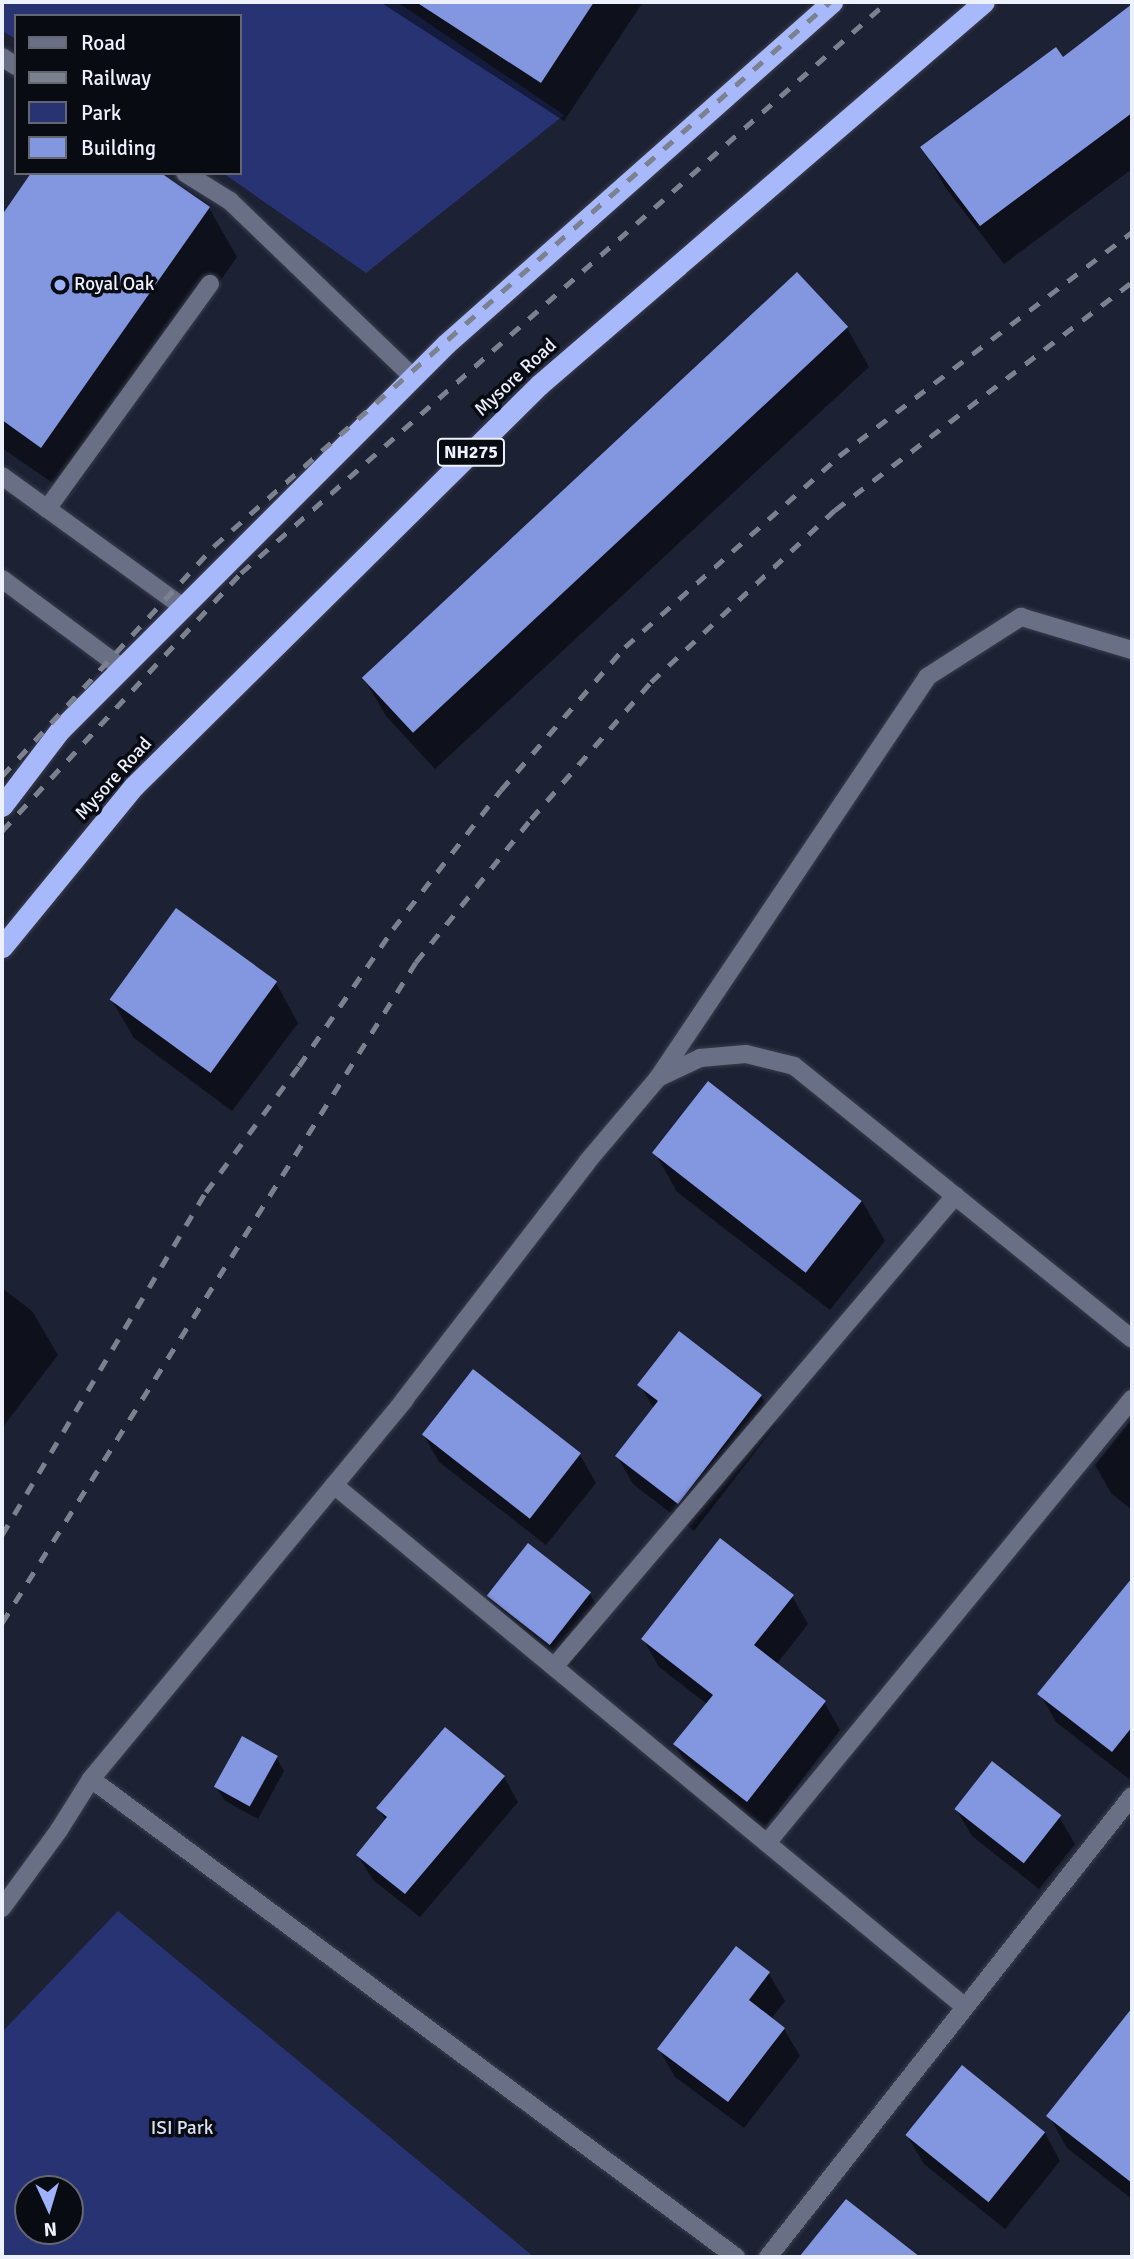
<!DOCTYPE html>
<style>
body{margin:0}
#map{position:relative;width:1134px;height:2259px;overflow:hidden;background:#1c2133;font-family:Signika,sans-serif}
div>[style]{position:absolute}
.green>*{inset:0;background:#283373}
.shadow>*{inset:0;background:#0007}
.building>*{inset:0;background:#8396e0;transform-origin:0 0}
.roads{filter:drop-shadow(0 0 2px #3a3d4c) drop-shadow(0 0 2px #3a3d4c)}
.minor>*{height:18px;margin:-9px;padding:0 9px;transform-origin:9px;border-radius:9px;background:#697086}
.highway>*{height:21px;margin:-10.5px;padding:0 10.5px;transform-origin:10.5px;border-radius:10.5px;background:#a7b9fa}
.rail>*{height:5px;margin-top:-2.5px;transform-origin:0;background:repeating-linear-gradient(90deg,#7c8190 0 12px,transparent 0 24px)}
.dots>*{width:19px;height:19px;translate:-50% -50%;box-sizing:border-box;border:4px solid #090b13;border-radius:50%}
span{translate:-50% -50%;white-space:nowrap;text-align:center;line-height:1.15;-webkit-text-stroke:7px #090b13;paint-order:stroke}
.shield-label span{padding:2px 5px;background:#090b13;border:2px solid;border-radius:5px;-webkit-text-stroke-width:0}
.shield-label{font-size:18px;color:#edf1fe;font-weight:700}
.poi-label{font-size:19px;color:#edf1fe}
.left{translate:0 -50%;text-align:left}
.street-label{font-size:19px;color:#edf1fe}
.park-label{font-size:19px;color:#dce2f6}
.frame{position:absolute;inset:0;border:4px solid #edf1fe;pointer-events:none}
.legend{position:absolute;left:14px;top:14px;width:228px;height:161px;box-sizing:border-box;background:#090b13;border:2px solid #646771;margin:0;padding:9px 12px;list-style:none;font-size:21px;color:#edf1fe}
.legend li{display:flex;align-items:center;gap:14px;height:35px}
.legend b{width:35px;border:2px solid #646771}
.north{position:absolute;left:14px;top:2175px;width:70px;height:70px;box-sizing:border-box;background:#090b13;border:2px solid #646771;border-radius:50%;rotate:176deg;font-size:19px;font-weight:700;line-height:28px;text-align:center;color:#edf1fe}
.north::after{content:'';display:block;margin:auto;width:24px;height:32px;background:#9fb3fd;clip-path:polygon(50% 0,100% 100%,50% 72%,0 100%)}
</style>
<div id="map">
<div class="green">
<div style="clip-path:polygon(2px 2px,397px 2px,564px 115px,366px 273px,223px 173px,240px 173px,240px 16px,16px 16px,16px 39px,2px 31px)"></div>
<div style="clip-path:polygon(evenodd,118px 1911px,534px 2257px,2px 2257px,2px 2032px,118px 1911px,28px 2189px,70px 2189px,70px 2231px,28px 2231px,28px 2189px)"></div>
</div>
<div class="shadow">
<div style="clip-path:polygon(380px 2px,643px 2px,564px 121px)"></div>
<div style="clip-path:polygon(1132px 6px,1132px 169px,1004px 264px,945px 187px,923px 148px,1063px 59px)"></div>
<div style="clip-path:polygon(33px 173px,209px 208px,237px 257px,70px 495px,2px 448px,2px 218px)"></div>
<div style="clip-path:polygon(847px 328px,869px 367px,435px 769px,386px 716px,363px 677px)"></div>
<div style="clip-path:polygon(276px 983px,298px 1023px,232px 1111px,134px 1038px,111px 999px)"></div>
<div style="clip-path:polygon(655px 1153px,862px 1201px,885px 1241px,830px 1310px,677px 1192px)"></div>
<div style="clip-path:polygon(2px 1288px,32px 1311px,58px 1355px,2px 1428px)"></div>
<div style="clip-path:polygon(679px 1334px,761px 1396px,777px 1424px,694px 1531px,633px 1484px,617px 1456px,654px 1409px,640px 1385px)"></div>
<div style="clip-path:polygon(1132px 1419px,1132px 1510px,1111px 1493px,1095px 1465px)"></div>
<div style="clip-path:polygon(423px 1434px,580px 1455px,596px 1483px,546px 1545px,439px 1462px)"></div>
<div style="clip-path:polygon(528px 1546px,590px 1594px,606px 1622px,565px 1674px,503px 1623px,487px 1596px)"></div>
<div style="clip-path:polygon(1132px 1580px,1132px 1774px,1129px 1779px,1056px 1722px,1040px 1694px)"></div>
<div style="clip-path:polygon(792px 1596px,808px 1624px,776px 1665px,824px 1702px,840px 1730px,764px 1829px,691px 1772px,675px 1745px,707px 1704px,659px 1667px,643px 1639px)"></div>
<div style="clip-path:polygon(445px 1729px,504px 1777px,518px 1802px,420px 1917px,373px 1880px,358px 1856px,386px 1821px,378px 1808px)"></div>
<div style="clip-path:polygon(276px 1757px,284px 1771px,258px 1819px,224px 1800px,216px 1787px)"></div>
<div style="clip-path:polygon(956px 1809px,1059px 1817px,1075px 1844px,1039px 1889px,972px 1836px)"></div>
<div style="clip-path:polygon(769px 1974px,785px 2001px,771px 2019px,784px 2029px,800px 2056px,744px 2128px,675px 2077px,659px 2049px)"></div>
<div style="clip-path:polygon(1132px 2012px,1132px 2199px,1067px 2148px,1049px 2116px)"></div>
<div style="clip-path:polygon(1045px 2133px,1060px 2161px,1005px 2229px,924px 2164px,908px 2137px)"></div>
<div style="clip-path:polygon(846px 2201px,917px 2257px,801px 2257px)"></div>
</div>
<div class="building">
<div style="clip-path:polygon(416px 2px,594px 2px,541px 83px)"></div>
<div style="clip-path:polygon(1132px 4px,1132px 113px,980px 226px,920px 147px,1056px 47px,1063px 57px)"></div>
<div style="clip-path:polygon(31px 173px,161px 173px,210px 207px,41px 448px,2px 420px,2px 215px)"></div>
<div style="left:797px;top:272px;width:75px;height:595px;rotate:47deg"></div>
<div style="left:176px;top:908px;width:125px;height:113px;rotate:36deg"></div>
<div style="left:708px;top:1081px;width:195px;height:91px;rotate:38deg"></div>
<div style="clip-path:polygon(679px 1331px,762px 1395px,678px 1504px,615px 1456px,658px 1401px,637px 1385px)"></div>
<div style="left:473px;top:1369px;width:137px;height:83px;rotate:38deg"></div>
<div style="clip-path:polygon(720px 1538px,794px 1595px,754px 1645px,826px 1701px,747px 1802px,673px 1744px,713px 1695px,641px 1639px)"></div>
<div style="left:528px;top:1543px;width:80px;height:67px;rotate:38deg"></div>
<div style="clip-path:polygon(1132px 1578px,1132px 1727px,1112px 1752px,1037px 1694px)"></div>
<div style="clip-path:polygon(445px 1727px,505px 1776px,405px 1894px,356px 1855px,387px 1817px,376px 1808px)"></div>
<div style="left:242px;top:1736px;width:41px;height:58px;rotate:29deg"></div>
<div style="left:992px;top:1761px;width:88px;height:61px;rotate:38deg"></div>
<div style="clip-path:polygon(736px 1946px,770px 1972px,749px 2000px,785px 2028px,728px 2102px,657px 2049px)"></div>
<div style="clip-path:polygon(1132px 2008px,1132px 2183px,1046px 2116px)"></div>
<div style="left:962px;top:2065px;width:107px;height:90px;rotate:39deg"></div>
<div style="clip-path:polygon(846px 2199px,920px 2257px,799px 2257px)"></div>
</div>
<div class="roads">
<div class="minor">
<div style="left:2px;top:57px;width:17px;rotate:33deg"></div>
<div style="left:185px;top:173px;width:53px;rotate:31.9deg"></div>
<div style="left:230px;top:201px;width:254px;rotate:43.9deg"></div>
<div style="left:2px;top:476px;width:223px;rotate:35.9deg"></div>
<div style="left:47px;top:509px;width:278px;rotate:-54.1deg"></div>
<div style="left:2px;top:579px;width:149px;rotate:36.6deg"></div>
<div style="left:658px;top:1078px;width:483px;rotate:-56.1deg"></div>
<div style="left:927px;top:677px;width:112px;rotate:-32.6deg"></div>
<div style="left:1021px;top:617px;width:116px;rotate:16.6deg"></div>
<div style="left:334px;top:1485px;width:819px;rotate:39.6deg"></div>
<div style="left:554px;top:1667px;width:619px;rotate:-49.59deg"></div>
<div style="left:91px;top:1779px;width:803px;rotate:36.54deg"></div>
<div style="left:767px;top:1843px;width:575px;rotate:-50.58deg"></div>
<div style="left:2px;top:1908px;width:97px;rotate:-53.8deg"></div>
<div style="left:59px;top:1830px;width:60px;rotate:-57.9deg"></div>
<div style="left:91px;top:1779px;width:492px;rotate:-50.4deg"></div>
<div style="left:404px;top:1400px;width:300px;rotate:-52.4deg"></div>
<div style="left:587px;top:1162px;width:110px;rotate:-49.8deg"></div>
<div style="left:658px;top:1078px;width:47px;rotate:-25.5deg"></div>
<div style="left:700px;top:1058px;width:46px;rotate:-5deg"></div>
<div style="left:746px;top:1054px;width:49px;rotate:14deg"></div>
<div style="left:794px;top:1066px;width:434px;rotate:38.9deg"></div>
<div style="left:768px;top:2257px;width:587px;rotate:-51.71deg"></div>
</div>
<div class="highway">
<div style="left:2px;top:806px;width:96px;rotate:-52.7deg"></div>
<div style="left:60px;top:730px;width:546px;rotate:-45deg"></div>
<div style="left:446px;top:344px;width:516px;rotate:-41.54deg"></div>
<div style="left:2px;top:947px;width:208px;rotate:-50.7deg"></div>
<div style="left:134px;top:786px;width:570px;rotate:-44.72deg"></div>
<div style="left:539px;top:385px;width:587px;rotate:-40.72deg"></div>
</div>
</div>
<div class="rail">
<div style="left:2px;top:776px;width:313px;rotate:-47.3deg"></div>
<div style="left:214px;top:546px;width:822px;rotate:-41.45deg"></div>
<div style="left:2px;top:831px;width:352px;rotate:-47.2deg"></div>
<div style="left:241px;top:573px;width:862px;rotate:-41.47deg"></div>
<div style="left:2px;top:1535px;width:399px;rotate:-59.3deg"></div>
<div style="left:206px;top:1192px;width:157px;rotate:-53.6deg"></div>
<div style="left:299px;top:1066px;width:166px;rotate:-55.5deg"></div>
<div style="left:393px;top:929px;width:176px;rotate:-52.2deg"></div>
<div style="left:501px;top:790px;width:189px;rotate:-49.1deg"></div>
<div style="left:625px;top:647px;width:287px;rotate:-41.7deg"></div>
<div style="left:839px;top:456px;width:369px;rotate:-37.4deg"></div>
<div style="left:2px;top:1623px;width:780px;rotate:-57.94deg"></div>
<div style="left:416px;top:962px;width:184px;rotate:-51.2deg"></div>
<div style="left:531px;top:819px;width:182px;rotate:-48.8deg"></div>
<div style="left:651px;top:682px;width:252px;rotate:-43.1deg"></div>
<div style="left:835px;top:510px;width:374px;rotate:-37.5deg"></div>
</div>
<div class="dots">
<div style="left:60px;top:285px;background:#9fb3fd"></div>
</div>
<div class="shield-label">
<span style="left:471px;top:452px">NH275</span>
</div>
<div class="poi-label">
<span class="left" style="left:74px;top:285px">Royal Oak</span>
</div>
<div class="street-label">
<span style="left:516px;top:378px;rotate:-43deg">Mysore Road</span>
<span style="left:114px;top:779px;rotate:-48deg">Mysore Road</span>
</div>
<div class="park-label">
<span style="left:182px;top:2129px">ISI Park</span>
</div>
<div class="frame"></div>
<ul class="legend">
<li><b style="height:9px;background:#697086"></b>Road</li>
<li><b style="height:9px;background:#7c8190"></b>Railway</li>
<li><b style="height:19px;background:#283373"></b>Park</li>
<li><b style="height:19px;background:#8396e0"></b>Building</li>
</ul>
<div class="north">N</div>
</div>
